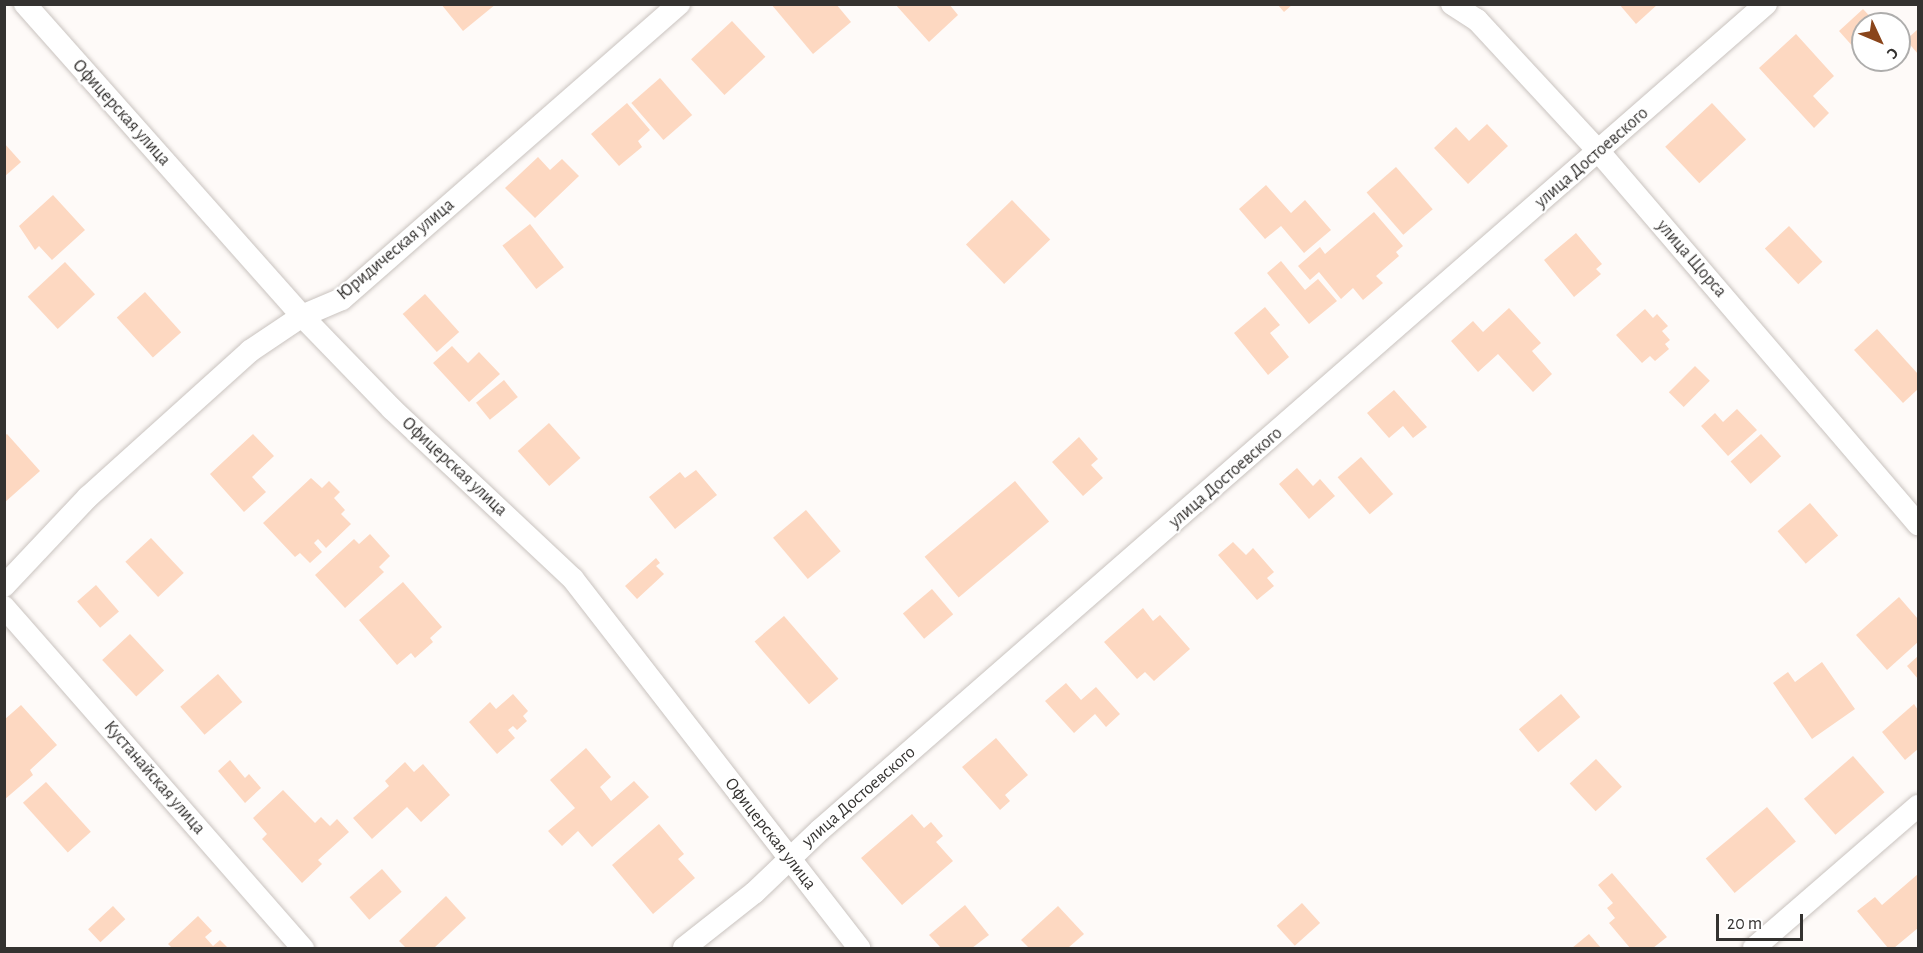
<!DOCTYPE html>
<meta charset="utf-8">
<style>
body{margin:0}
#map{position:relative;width:1923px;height:953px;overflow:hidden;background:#fefaf8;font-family:"Alegreya Sans",sans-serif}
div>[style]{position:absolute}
.building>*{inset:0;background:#fdd8c1;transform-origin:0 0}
.roads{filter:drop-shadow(0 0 2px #c9c3bf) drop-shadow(0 0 2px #c9c3bf)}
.minor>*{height:22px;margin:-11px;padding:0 11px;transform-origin:11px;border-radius:11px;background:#fff}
span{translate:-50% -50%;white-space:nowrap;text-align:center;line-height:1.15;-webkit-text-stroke:4.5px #fff;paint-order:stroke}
.street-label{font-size:18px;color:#343230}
.frame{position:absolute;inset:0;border:6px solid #343230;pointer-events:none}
.north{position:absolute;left:1851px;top:12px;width:60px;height:60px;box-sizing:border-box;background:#fff;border:2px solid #aeadac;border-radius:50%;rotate:134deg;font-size:16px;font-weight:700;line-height:24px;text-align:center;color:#343230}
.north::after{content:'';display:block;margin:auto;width:21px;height:27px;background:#8a451b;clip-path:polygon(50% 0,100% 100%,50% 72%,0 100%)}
.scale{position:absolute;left:1716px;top:914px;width:87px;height:27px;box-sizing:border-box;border:3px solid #343230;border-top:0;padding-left:8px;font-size:18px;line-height:21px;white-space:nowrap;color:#343230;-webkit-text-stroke:4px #fff;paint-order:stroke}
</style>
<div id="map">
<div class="building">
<div style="clip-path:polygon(441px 4px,496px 4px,463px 31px)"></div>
<div style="clip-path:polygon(771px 4px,836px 4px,851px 22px,813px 54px)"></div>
<div style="clip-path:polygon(895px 4px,949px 4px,958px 15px,929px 42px)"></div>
<div style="clip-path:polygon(1277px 4px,1293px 4px,1284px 12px)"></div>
<div style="clip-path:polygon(1619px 4px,1658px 4px,1636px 24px)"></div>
<div style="clip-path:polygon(1863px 9px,1877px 24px,1863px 24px,1863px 58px,1839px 31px)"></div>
<div style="left:732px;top:21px;width:49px;height:56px;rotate:47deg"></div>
<div style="clip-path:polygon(1918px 29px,1918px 54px,1906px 40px)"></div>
<div style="clip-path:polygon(1796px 34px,1834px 76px,1813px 96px,1829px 113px,1814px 128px,1759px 68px)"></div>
<div style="left:660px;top:78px;width:49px;height:38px;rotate:49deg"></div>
<div style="clip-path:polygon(627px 103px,650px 130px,638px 141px,642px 147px,619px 166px,591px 134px)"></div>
<div style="left:1712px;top:103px;width:50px;height:64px;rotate:47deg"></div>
<div style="clip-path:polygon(1487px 124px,1508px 146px,1468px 184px,1434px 148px,1456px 127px,1469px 141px)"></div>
<div style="clip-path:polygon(4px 143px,21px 162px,4px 177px)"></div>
<div style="clip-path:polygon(538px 157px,550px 170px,562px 159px,579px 176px,535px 218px,505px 188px)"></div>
<div style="left:1396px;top:167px;width:56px;height:39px;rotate:49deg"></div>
<div style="clip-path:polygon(1266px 185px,1291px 213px,1305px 200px,1331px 230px,1304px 253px,1281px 226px,1265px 239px,1239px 209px)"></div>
<div style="clip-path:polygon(53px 195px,85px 230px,52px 260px,39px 246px,35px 250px,19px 226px)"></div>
<div style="left:1012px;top:200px;width:55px;height:64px;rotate:46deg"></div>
<div style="clip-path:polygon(1374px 212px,1403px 246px,1396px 252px,1399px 256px,1376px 276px,1383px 283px,1363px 300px,1353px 288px,1341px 299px,1319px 272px,1310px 280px,1298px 266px,1320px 247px,1325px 254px)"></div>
<div style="left:530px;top:224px;width:55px;height:35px;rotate:52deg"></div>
<div style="left:1789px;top:226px;width:49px;height:33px;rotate:47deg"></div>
<div style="clip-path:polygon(1576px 233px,1602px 264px,1596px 269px,1601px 274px,1574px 297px,1544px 260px)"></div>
<div style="clip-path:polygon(1281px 261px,1305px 290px,1318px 279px,1337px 301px,1309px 324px,1267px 273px)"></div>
<div style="left:65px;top:262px;width:44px;height:51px;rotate:47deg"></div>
<div style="left:145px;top:292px;width:54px;height:38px;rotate:48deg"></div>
<div style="left:425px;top:294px;width:51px;height:30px;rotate:48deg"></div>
<div style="clip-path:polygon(1265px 307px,1280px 325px,1270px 333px,1289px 357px,1268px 375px,1234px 333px)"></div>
<div style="clip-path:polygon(1509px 308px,1541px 343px,1532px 351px,1552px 374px,1533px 392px,1498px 354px,1478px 372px,1451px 341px,1473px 321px,1483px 332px)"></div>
<div style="clip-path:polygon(1645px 309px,1653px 318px,1657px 314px,1668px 326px,1662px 331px,1670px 340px,1665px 344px,1669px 349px,1655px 361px,1650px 356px,1642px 363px,1616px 335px)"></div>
<div style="clip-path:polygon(1877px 329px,1918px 374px,1918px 389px,1903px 403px,1854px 350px)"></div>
<div style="clip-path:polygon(452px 346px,468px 363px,479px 352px,500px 374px,469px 402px,433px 363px)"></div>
<div style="left:1695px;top:366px;width:21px;height:37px;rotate:45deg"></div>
<div style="left:504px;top:380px;width:22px;height:36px;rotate:51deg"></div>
<div style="clip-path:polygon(1394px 390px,1427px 427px,1413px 438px,1403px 426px,1389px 438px,1367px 413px)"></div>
<div style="clip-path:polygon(1737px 409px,1757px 430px,1728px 456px,1701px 426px,1715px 413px,1723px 422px)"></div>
<div style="left:549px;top:423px;width:47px;height:42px;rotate:48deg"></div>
<div style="clip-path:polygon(7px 434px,40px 471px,4px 503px,4px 436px)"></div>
<div style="clip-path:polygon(253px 434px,274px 456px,252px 477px,266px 492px,244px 512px,210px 474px)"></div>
<div style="left:1761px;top:434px;width:30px;height:41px;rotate:48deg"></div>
<div style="clip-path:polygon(1079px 437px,1098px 459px,1091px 465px,1103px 478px,1083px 496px,1052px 462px)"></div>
<div style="left:1361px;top:457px;width:49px;height:31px;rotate:49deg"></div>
<div style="clip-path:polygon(1297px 468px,1313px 486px,1320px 479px,1335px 496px,1309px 519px,1279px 484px)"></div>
<div style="clip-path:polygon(696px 470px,717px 495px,675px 529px,649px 497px,680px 472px,685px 478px)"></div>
<div style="clip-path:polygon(311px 478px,322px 488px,329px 481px,340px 492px,334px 498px,345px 510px,341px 514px,351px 524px,326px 548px,318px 539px,314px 543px,322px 552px,310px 563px,300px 553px,295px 557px,263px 523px)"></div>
<div style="left:1015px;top:481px;width:53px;height:118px;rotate:50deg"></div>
<div style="left:1810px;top:503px;width:43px;height:43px;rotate:49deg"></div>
<div style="left:806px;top:510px;width:54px;height:43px;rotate:50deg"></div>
<div style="clip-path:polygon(370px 534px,390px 556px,379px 567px,384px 572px,345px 608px,315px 575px,354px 539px,359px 544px)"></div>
<div style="left:151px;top:538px;width:48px;height:35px;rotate:47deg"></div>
<div style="clip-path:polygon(1233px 542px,1246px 555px,1253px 548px,1274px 572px,1267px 578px,1274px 586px,1257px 600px,1218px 555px)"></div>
<div style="clip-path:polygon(656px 558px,660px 563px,656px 566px,664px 574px,637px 599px,625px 586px)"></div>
<div style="clip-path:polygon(403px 582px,442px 627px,430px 638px,433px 642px,415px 658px,411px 653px,397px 665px,359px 620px)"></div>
<div style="left:96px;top:585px;width:35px;height:25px;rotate:49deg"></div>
<div style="left:932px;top:589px;width:33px;height:38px;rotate:50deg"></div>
<div style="clip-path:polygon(1899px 597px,1918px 619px,1918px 642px,1887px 670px,1856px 635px)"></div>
<div style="clip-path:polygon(1143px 608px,1153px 621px,1160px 615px,1190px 649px,1154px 681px,1145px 672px,1137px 679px,1104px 642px)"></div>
<div style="left:784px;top:616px;width:83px;height:39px;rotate:49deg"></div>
<div style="left:130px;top:634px;width:50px;height:38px;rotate:47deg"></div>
<div style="clip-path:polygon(1918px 656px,1918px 679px,1907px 666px)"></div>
<div style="clip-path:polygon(1822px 662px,1855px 709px,1812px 739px,1773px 683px,1788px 672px,1795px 682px)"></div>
<div style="left:218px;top:674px;width:37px;height:50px;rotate:49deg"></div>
<div style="clip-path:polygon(1066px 683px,1081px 700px,1096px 687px,1120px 714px,1106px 727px,1095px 714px,1074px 733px,1045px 701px)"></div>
<div style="clip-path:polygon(513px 694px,528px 711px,523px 716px,527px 721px,517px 730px,513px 726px,508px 730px,515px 738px,497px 754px,469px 722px,490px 702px,496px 709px)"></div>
<div style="left:1561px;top:694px;width:30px;height:55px;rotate:50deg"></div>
<div style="clip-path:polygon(1914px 704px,1918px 710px,1918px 749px,1905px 760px,1882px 732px)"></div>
<div style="clip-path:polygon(21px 705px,57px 745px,30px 770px,33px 775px,4px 800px,4px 720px)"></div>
<div style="clip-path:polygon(996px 738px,1028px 775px,1005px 795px,1010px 801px,1000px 810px,962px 767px)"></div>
<div style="clip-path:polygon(586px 748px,611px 777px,600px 787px,611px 801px,634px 781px,649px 797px,592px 847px,578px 831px,562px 846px,548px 831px,575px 808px,550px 780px)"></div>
<div style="left:1853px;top:756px;width:48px;height:65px;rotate:49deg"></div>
<div style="left:1596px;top:759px;width:38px;height:36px;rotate:47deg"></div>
<div style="clip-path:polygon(230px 760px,245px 778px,249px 774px,261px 788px,245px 803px,218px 771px)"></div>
<div style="clip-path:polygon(405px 762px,414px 772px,423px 764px,450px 795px,421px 822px,407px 807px,372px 839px,353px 818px,389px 786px,385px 781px)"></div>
<div style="left:46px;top:782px;width:67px;height:31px;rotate:48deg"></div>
<div style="clip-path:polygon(283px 790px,315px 823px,321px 817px,330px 826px,337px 819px,349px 832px,318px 860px,322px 864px,302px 883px,262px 839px,267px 834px,253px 818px)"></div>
<div style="left:1767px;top:807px;width:45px;height:80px;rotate:50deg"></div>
<div style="clip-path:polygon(912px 814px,924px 828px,931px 822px,943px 836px,936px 842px,953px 861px,902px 905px,861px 858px)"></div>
<div style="clip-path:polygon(659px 824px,684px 854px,678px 859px,695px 878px,653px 914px,612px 865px)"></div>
<div style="left:382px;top:869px;width:30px;height:43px;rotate:49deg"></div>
<div style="clip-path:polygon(1612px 873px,1667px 937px,1653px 948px,1630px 948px,1609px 923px,1615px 918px,1607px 908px,1613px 903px,1598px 885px)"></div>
<div style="clip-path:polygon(1918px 874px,1918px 928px,1894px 948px,1888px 948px,1857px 911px,1875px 897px,1882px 905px)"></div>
<div style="clip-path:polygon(446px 896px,466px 918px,434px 948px,406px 948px,399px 941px)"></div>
<div style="left:1302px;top:903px;width:27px;height:34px;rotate:48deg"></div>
<div style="clip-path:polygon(965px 905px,989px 935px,972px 948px,941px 948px,929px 935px)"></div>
<div style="left:113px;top:906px;width:18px;height:34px;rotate:47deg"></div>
<div style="clip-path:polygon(1058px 906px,1084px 934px,1068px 948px,1029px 948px,1021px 940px)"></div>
<div style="clip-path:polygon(198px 916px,212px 931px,205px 937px,213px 946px,220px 940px,228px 948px,172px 948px,168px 944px)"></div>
<div style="clip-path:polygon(1589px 934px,1601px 948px,1572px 948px)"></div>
</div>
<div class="roads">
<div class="minor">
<div style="left:25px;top:4px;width:417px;rotate:48.4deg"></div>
<div style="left:302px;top:316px;width:129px;rotate:45.9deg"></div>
<div style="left:392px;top:409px;width:248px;rotate:43.2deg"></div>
<div style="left:573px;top:579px;width:467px;rotate:52.2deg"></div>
<div style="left:1452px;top:4px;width:30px;rotate:33deg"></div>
<div style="left:1477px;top:20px;width:181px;rotate:47.2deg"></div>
<div style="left:1600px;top:153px;width:489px;rotate:49.4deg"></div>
<div style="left:4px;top:586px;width:122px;rotate:-46.7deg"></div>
<div style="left:88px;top:497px;width:218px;rotate:-42deg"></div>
<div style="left:250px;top:351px;width:63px;rotate:-33.9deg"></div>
<div style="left:302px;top:316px;width:43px;rotate:-23deg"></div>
<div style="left:342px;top:299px;width:448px;rotate:-41.2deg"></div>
<div style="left:4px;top:607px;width:454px;rotate:48.8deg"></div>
<div style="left:684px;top:948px;width:89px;rotate:-38.2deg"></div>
<div style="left:754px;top:893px;width:91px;rotate:-43.7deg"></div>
<div style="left:820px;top:830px;width:1256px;rotate:-41.13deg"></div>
<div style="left:1754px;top:948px;width:217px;rotate:-40.9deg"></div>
</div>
</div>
<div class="street-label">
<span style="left:121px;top:113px;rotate:48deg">Офицерская улица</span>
<span style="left:1592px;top:158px;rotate:-41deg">улица Достоевского</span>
<span style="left:396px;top:250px;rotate:-40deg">Юридическая улица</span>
<span style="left:1691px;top:259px;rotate:49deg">улица Щорса</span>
<span style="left:454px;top:467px;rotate:43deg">Офицерская улица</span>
<span style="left:1226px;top:478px;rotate:-41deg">улица Достоевского</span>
<span style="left:154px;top:778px;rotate:49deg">Кустанайская улица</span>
<span style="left:859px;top:797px;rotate:-41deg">улица Достоевского</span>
<span style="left:770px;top:834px;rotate:52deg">Офицерская улица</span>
</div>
<div class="frame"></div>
<div class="north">С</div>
<div class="scale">20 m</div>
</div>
